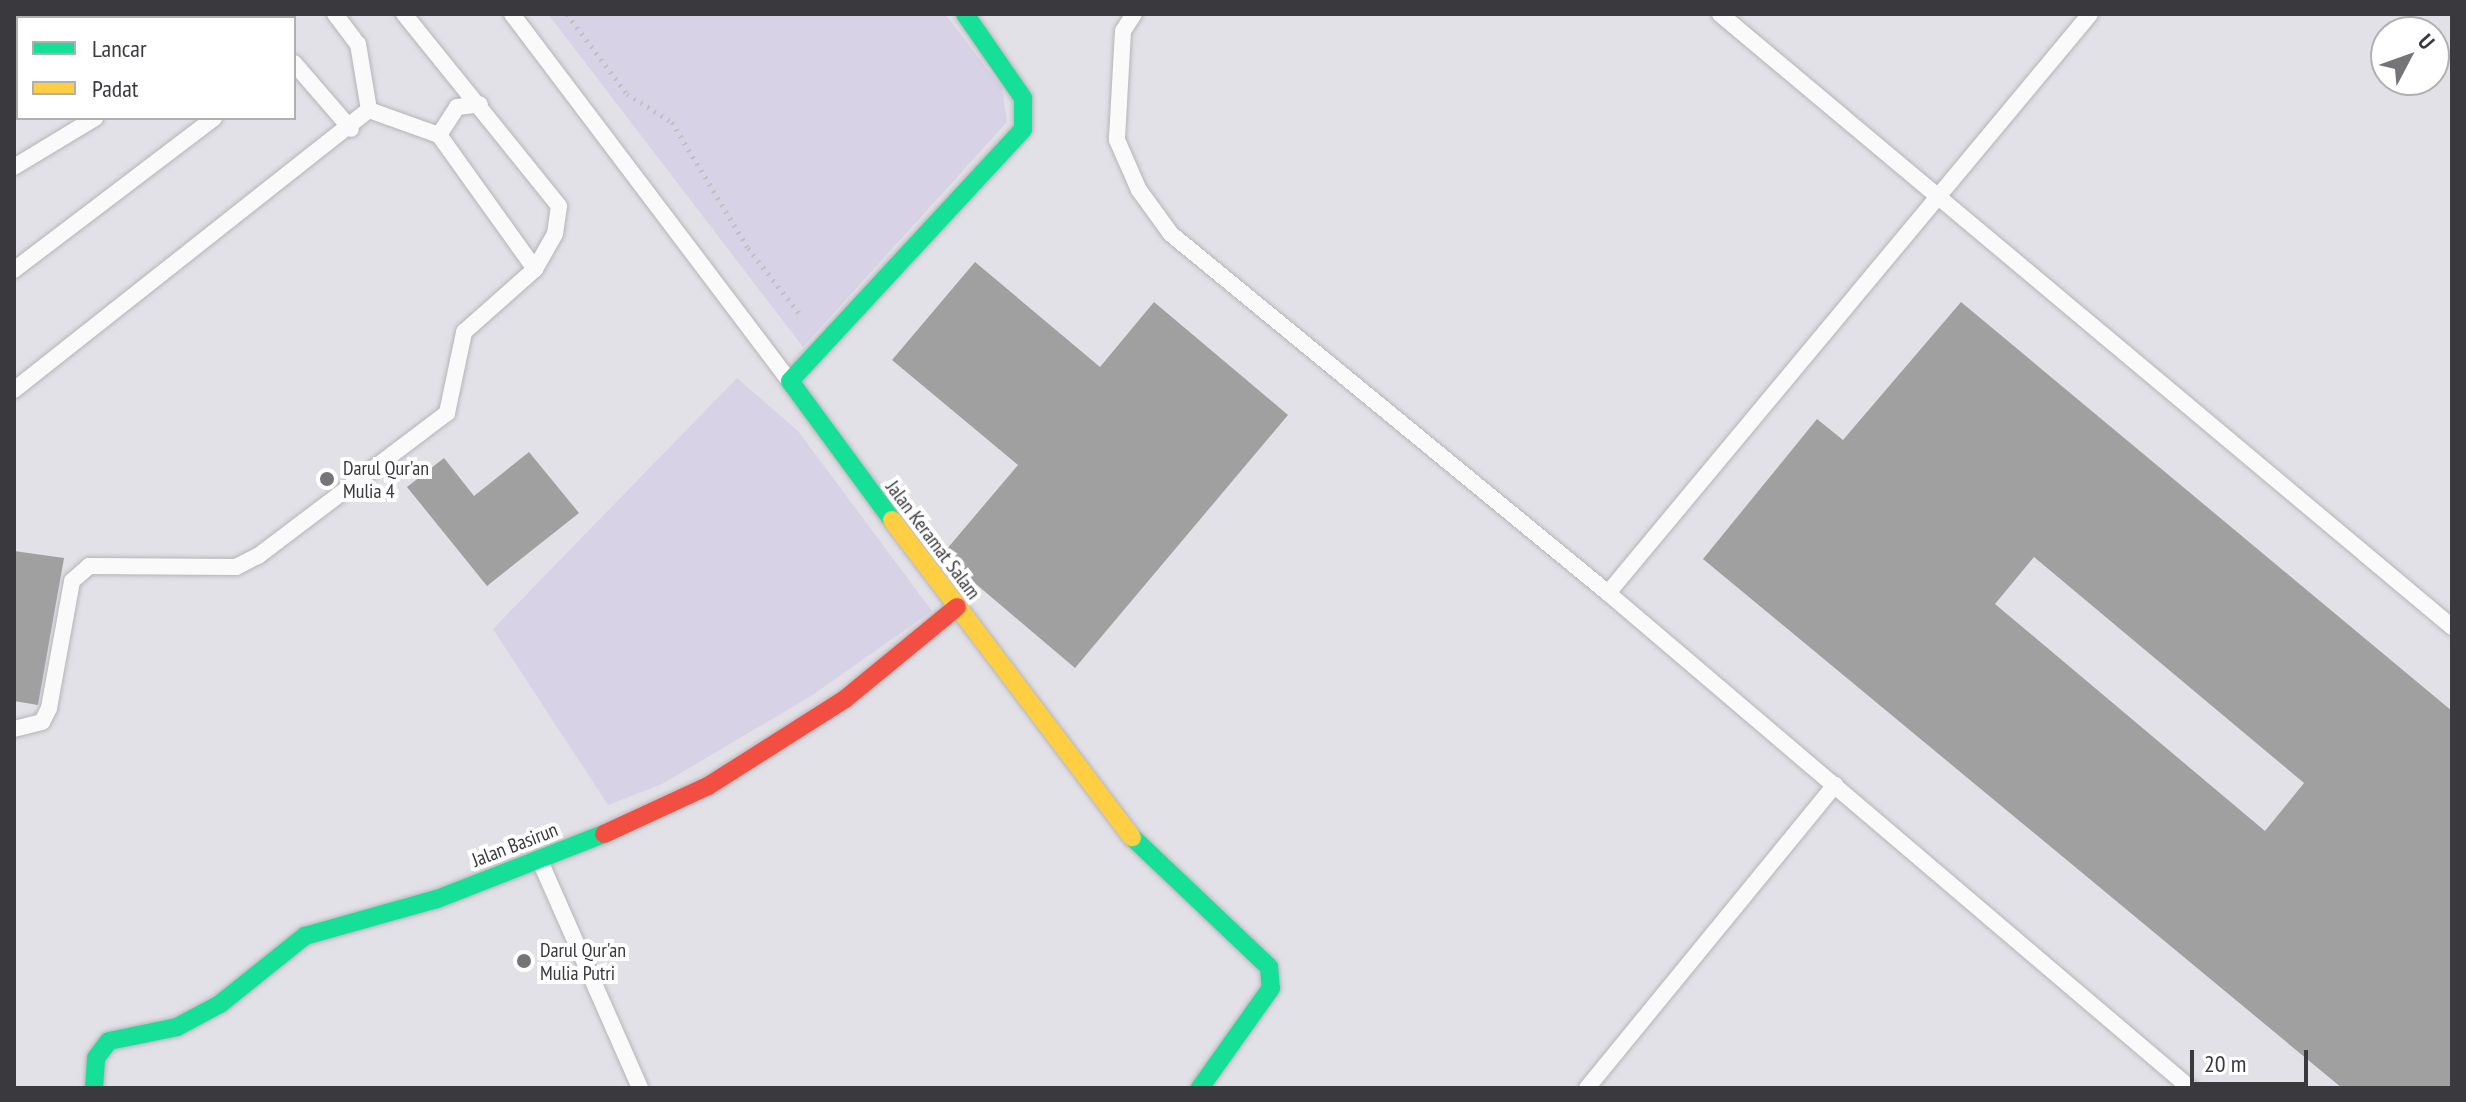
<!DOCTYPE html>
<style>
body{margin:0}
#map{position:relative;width:2466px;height:1102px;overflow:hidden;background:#e2e1e7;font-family:"PT Sans Narrow",sans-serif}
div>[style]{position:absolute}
.green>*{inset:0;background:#d7d2e6}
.building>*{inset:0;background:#a0a0a1}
.path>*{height:5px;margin-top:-2.5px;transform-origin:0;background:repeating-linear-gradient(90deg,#c1c1c2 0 2px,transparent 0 8px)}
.roads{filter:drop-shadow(0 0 2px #b5b4b9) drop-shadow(0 0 2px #b5b4b9)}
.lane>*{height:16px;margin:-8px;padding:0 8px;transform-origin:8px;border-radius:8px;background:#fbfafb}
.fast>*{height:18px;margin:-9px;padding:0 9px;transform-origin:9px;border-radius:9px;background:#16e098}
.slow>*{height:18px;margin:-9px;padding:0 9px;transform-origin:9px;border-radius:9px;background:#ffcf43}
.jam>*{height:18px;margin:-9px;padding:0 9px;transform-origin:9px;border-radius:9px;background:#f24e42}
.dots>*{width:22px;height:22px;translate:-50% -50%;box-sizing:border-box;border:4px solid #fff;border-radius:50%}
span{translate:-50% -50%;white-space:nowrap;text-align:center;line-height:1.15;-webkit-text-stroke:8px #fff;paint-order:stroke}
.poi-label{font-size:20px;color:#3a393d}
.left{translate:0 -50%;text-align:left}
.street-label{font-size:20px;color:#3a393d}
.frame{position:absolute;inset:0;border:16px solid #3a393d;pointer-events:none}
.legend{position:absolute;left:16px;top:16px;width:280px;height:104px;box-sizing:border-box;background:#fff;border:2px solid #b0b0b1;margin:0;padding:10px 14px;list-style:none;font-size:24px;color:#3a393d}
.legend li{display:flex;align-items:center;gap:16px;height:40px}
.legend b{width:40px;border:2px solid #b0b0b1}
.north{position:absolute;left:2370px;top:16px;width:80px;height:80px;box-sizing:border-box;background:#fff;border:2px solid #b0b0b1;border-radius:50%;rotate:49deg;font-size:22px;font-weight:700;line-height:32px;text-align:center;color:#3a393d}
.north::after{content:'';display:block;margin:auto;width:28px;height:36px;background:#757478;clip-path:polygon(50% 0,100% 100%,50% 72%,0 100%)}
.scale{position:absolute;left:2190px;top:1050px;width:118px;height:36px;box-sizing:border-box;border:4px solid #3a393d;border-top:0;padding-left:10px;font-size:24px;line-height:28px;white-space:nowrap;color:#3a393d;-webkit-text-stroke:6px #fff;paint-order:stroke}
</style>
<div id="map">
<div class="green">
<div style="clip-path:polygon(548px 14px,945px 14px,1002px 88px,1007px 122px,803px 347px)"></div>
<div style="clip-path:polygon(737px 378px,798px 431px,932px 611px,811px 696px,662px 784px,608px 805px,493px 629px)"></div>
</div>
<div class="building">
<div style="clip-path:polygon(975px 262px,1100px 367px,1154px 302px,1288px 415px,1075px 668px,963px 573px,946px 550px,1018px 465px,892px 360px)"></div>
<div style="clip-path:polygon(evenodd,1961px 302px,2452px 711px,2452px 1088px,2342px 1088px,1703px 559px,1817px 419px,1843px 440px,1961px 302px,2034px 557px,2304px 783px,2265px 831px,1995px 604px,2034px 557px)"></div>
<div style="clip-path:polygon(529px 452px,579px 513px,487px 586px,407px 487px,444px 458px,474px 496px)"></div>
<div style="clip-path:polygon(14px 551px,64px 558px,38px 705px,14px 701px)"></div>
</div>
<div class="path">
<div style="left:567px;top:14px;width:100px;rotate:53.1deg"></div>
<div style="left:627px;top:94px;width:53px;rotate:31.9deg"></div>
<div style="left:672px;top:122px;width:147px;rotate:58.9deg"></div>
<div style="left:748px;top:248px;width:83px;rotate:51.9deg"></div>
</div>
<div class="roads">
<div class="lane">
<div style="left:335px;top:14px;width:38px;rotate:53deg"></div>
<div style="left:358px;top:44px;width:67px;rotate:80.5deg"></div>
<div style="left:369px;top:110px;width:74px;rotate:19.7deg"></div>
<div style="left:439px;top:135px;width:165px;rotate:54.4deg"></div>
<div style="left:512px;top:14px;width:459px;rotate:52.9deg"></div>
<div style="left:1134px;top:14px;width:20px;rotate:123deg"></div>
<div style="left:1123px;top:31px;width:109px;rotate:93.2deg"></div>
<div style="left:1117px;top:140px;width:55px;rotate:66.3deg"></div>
<div style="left:1139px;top:190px;width:54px;rotate:54deg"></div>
<div style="left:1171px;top:234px;width:566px;rotate:39.4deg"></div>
<div style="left:1608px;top:593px;width:764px;rotate:40.38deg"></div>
<div style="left:1720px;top:14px;width:955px;rotate:39.94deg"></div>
<div style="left:259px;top:18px;width:8px;rotate:-30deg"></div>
<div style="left:294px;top:63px;width:87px;rotate:49.2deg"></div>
<div style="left:439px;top:135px;width:33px;rotate:-57deg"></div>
<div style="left:457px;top:107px;width:23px;rotate:-7deg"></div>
<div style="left:14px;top:167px;width:95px;rotate:-31.2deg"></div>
<div style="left:14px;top:270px;width:251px;rotate:-37.2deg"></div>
<div style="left:14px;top:390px;width:452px;rotate:-38.3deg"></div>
<div style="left:1608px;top:593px;width:753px;rotate:-50.22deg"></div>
<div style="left:14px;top:729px;width:29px;rotate:-14deg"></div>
<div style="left:42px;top:722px;width:16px;rotate:-63deg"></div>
<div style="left:49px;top:708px;width:129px;rotate:-79.7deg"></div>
<div style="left:72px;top:581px;width:23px;rotate:-41deg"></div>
<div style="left:89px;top:566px;width:147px;rotate:0.4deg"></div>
<div style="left:236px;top:567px;width:25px;rotate:-27deg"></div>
<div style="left:258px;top:556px;width:237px;rotate:-37.1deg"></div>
<div style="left:447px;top:413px;width:83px;rotate:-78.1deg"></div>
<div style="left:464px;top:332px;width:95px;rotate:-41.6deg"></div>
<div style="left:535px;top:269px;width:40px;rotate:-60.3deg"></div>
<div style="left:555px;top:234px;width:28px;rotate:-82deg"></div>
<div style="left:559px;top:206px;width:247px;rotate:-128.9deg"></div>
<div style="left:540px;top:861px;width:248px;rotate:66.2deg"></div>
<div style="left:1587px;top:1088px;width:392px;rotate:-50.7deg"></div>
</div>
<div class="fast">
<div style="left:892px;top:520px;width:172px;rotate:-126.3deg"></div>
<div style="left:790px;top:381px;width:343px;rotate:-47.2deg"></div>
<div style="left:1023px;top:129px;width:31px;rotate:-90deg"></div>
<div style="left:1023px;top:98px;width:102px;rotate:-124.6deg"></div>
<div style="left:1132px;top:837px;width:189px;rotate:43.5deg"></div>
<div style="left:1269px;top:967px;width:21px;rotate:85deg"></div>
<div style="left:1271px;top:988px;width:123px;rotate:125.4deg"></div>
<div style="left:94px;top:1088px;width:30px;rotate:-86deg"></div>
<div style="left:96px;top:1058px;width:21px;rotate:-53deg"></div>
<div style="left:109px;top:1041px;width:69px;rotate:-11.6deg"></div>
<div style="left:177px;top:1027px;width:49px;rotate:-28.1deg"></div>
<div style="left:220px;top:1004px;width:109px;rotate:-38.7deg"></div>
<div style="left:305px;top:936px;width:137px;rotate:-15.7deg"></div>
<div style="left:437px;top:899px;width:179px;rotate:-21.3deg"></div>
</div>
<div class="slow">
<div style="left:892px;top:520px;width:398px;rotate:52.9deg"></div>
</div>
<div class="jam">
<div style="left:604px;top:834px;width:115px;rotate:-24.8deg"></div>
<div style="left:708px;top:786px;width:162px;rotate:-32.4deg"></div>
<div style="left:845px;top:699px;width:145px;rotate:-39.4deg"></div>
</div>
</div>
<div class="dots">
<div style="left:327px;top:479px;background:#757478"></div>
<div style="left:524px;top:961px;background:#757478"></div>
</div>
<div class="poi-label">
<span class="left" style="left:343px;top:480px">Darul Qur'an<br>Mulia 4</span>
<span class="left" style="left:540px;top:962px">Darul Qur'an<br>Mulia Putri</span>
</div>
<div class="street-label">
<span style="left:933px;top:540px;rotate:53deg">Jalan Keramat Salam</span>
<span style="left:515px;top:845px;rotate:-21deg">Jalan Basirun</span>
</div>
<div class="frame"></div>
<ul class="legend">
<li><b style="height:10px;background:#16e098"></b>Lancar</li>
<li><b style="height:10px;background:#ffcf43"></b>Padat</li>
</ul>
<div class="north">U</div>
<div class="scale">20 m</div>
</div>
